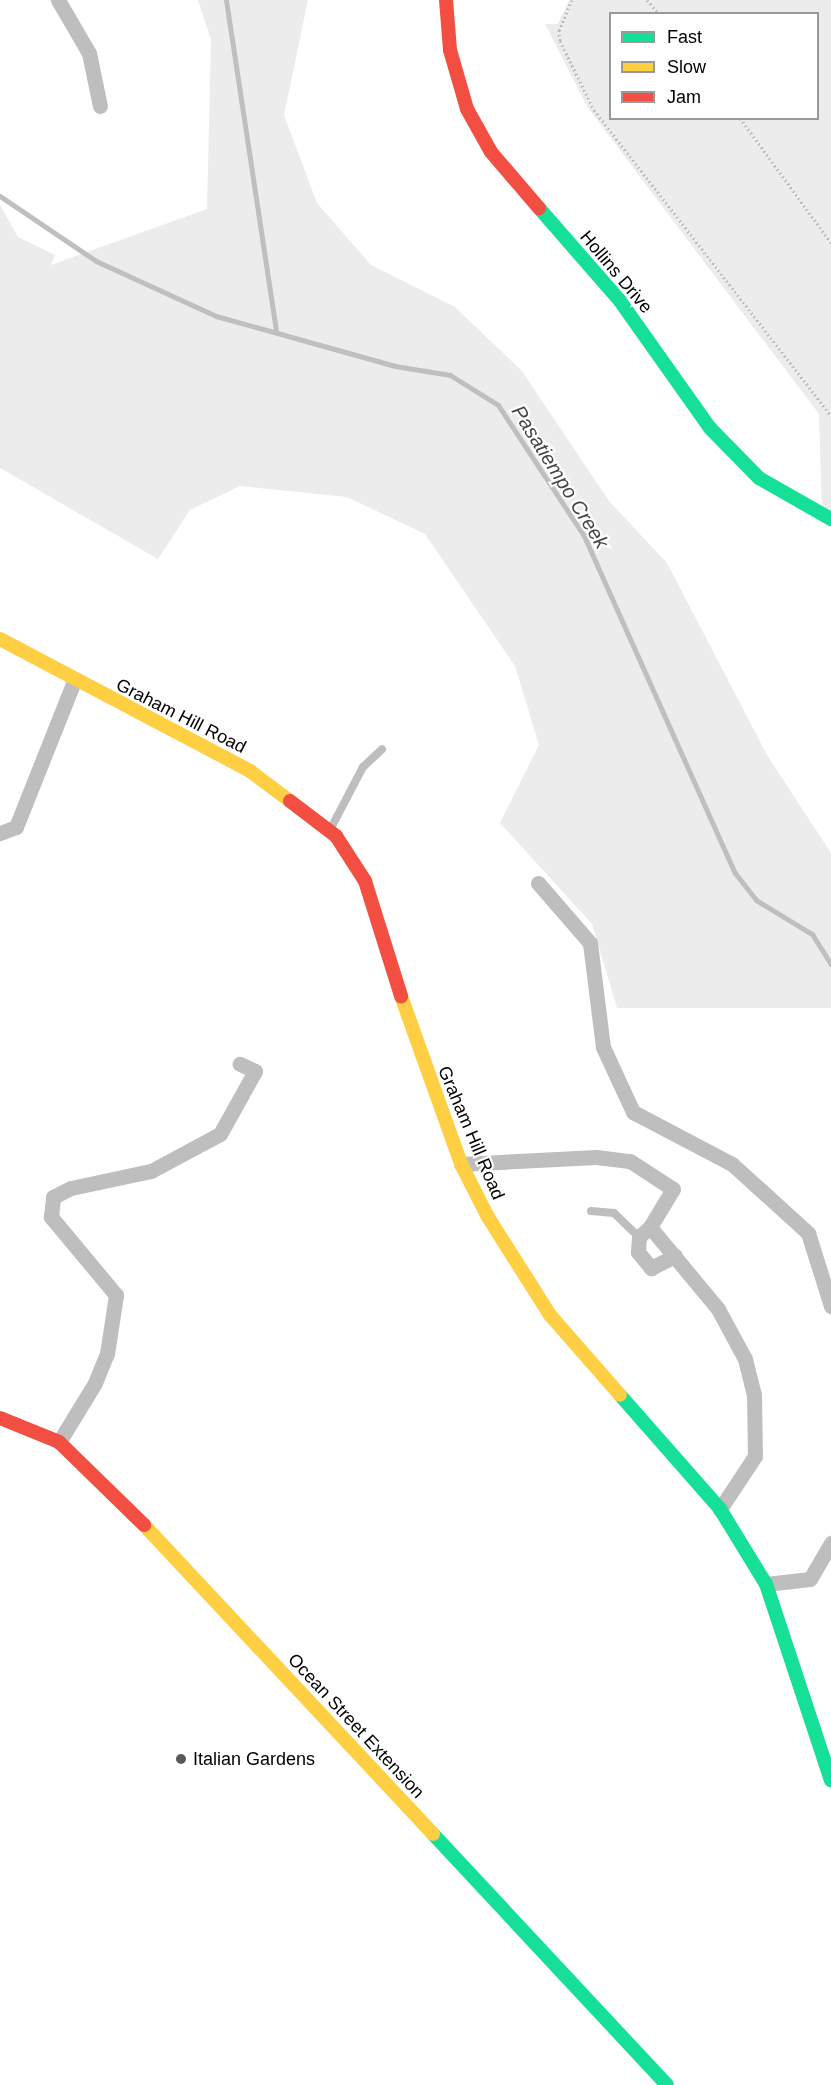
<!DOCTYPE html>
<style>
body{margin:0}
#map{position:relative;width:831px;height:2085px;overflow:hidden;background:#fff;font-family:Helvetica,sans-serif}
div>[style]{position:absolute}
.green>*{inset:0;background:#ececec}
.stream>*{height:5px;margin:-2.5px;padding:0 2.5px;transform-origin:2.5px;border-radius:2.5px;background:#bfbfbf}
.path>*{height:3px;margin-top:-1.5px;transform-origin:0;background:repeating-linear-gradient(90deg,#b9b9b9 0 1.5px,transparent 0 4.5px)}
.lane>*{height:8px;margin:-4px;padding:0 4px;transform-origin:4px;border-radius:4px;background:#bebebe}
.street>*{height:15px;margin:-7.5px;padding:0 7.5px;transform-origin:7.5px;border-radius:7.5px;background:#bebebe}
.fast>*{height:14px;margin:-7px;padding:0 7px;transform-origin:7px;border-radius:7px;background:#16e098}
.slow>*{height:14px;margin:-7px;padding:0 7px;transform-origin:7px;border-radius:7px;background:#ffcf43}
.jam>*{height:14px;margin:-7px;padding:0 7px;transform-origin:7px;border-radius:7px;background:#f24e42}
.dots>*{width:16px;height:16px;translate:-50% -50%;box-sizing:border-box;border:3px solid #fff;border-radius:50%}
span{translate:-50% -50%;white-space:nowrap;text-align:center;line-height:1.15;-webkit-text-stroke:4.5px #fff;paint-order:stroke}
.street-label{font-size:18px;color:#000}
.poi-label{font-size:18px;color:#000}
.left{translate:0 -50%;text-align:left}
.water-label{font-size:20px;color:#444;font-style:italic}
.legend{position:absolute;left:609px;top:12px;width:210px;height:108px;box-sizing:border-box;background:#fff;border:2px solid #999;margin:0;padding:8px 10px;list-style:none;font-size:18px;color:#000}
.legend li{display:flex;align-items:center;gap:12px;height:30px}
.legend b{width:30px;border:2px solid #999}
</style>
<div id="map">
<div class="green">
<div style="clip-path:polygon(198px 0,308px 0,284px 115px,317px 203px,371px 265px,455px 307px,522px 371px,609px 501px,667px 563px,767px 755px,831px 853px,831px 1008px,617px 1008px,592px 924px,500px 823px,539px 745px,515px 666px,425px 534px,347px 497px,240px 486px,190px 510px,158px 559px,0 468px,0 205px,18px 237px,55px 255px,51px 265px,207px 209px,211px 40px)"></div>
<div style="clip-path:polygon(evenodd,569px 0,831px 0,831px 520px,822px 515px,819px 414px,588px 108px,545px 24px,558px 24px,569px 0,610px 14px,818px 14px,818px 118px,610px 118px,610px 14px)"></div>
</div>
<div class="stream">
<div style="left:226px;top:0;width:335px;rotate:81.4deg"></div>
<div style="left:0;top:196px;width:116px;rotate:34.1deg"></div>
<div style="left:96px;top:261px;width:132px;rotate:24.6deg"></div>
<div style="left:216px;top:316px;width:186px;rotate:15.6deg"></div>
<div style="left:395px;top:366px;width:56px;rotate:9.3deg"></div>
<div style="left:450px;top:375px;width:57px;rotate:32deg"></div>
<div style="left:498px;top:405px;width:157px;rotate:56.7deg"></div>
<div style="left:584px;top:536px;width:369px;rotate:65.9deg"></div>
<div style="left:735px;top:873px;width:34px;rotate:52deg"></div>
<div style="left:756px;top:900px;width:66px;rotate:31.3deg"></div>
<div style="left:812px;top:934px;width:36px;rotate:58deg"></div>
</div>
<div class="path">
<div style="left:572px;top:0;width:33px;rotate:113deg"></div>
<div style="left:559px;top:30px;width:11px;rotate:85deg"></div>
<div style="left:560px;top:41px;width:77px;rotate:63.8deg"></div>
<div style="left:594px;top:110px;width:386px;rotate:52.2deg"></div>
<div style="left:647px;top:0;width:18px;rotate:49deg"></div>
<div style="left:740px;top:118px;width:155px;rotate:53.9deg"></div>
</div>
<div class="lane">
<div style="left:330px;top:830px;width:71px;rotate:-62.4deg"></div>
<div style="left:363px;top:767px;width:26px;rotate:-43deg"></div>
<div style="left:591px;top:1211px;width:23px;rotate:5deg"></div>
<div style="left:614px;top:1213px;width:35px;rotate:44deg"></div>
</div>
<div class="street">
<div style="left:58px;top:0;width:61px;rotate:59.7deg"></div>
<div style="left:89px;top:53px;width:54px;rotate:78.3deg"></div>
<div style="left:0;top:833px;width:17px;rotate:-21deg"></div>
<div style="left:16px;top:827px;width:157px;rotate:-68.3deg"></div>
<div style="left:538px;top:883px;width:79px;rotate:49.1deg"></div>
<div style="left:590px;top:943px;width:105px;rotate:82.9deg"></div>
<div style="left:603px;top:1047px;width:72px;rotate:65.2deg"></div>
<div style="left:633px;top:1112px;width:112px;rotate:27.7deg"></div>
<div style="left:732px;top:1164px;width:103px;rotate:42.2deg"></div>
<div style="left:808px;top:1233px;width:77px;rotate:72.5deg"></div>
<div style="left:461px;top:1164px;width:135px;rotate:-3deg"></div>
<div style="left:596px;top:1157px;width:34px;rotate:7deg"></div>
<div style="left:630px;top:1161px;width:51px;rotate:33.1deg"></div>
<div style="left:673px;top:1189px;width:44px;rotate:121.2deg"></div>
<div style="left:650px;top:1227px;width:107px;rotate:50.3deg"></div>
<div style="left:718px;top:1309px;width:57px;rotate:61.6deg"></div>
<div style="left:745px;top:1359px;width:36px;rotate:76deg"></div>
<div style="left:754px;top:1394px;width:62px;rotate:89.1deg"></div>
<div style="left:755px;top:1456px;width:64px;rotate:123.4deg"></div>
<div style="left:650px;top:1227px;width:15px;rotate:138deg"></div>
<div style="left:639px;top:1237px;width:15px;rotate:94deg"></div>
<div style="left:638px;top:1252px;width:21px;rotate:51deg"></div>
<div style="left:651px;top:1268px;width:27px;rotate:-27deg"></div>
<div style="left:59px;top:1442px;width:69px;rotate:-58.6deg"></div>
<div style="left:95px;top:1383px;width:31px;rotate:-68deg"></div>
<div style="left:107px;top:1354px;width:60px;rotate:-81.3deg"></div>
<div style="left:116px;top:1295px;width:102px;rotate:-129.8deg"></div>
<div style="left:51px;top:1217px;width:20px;rotate:-84deg"></div>
<div style="left:53px;top:1197px;width:20px;rotate:-27deg"></div>
<div style="left:71px;top:1188px;width:82px;rotate:-12deg"></div>
<div style="left:151px;top:1171px;width:78px;rotate:-28.2deg"></div>
<div style="left:220px;top:1134px;width:72px;rotate:-60.9deg"></div>
<div style="left:255px;top:1071px;width:17px;rotate:-155deg"></div>
<div style="left:766px;top:1584px;width:44px;rotate:-6.5deg"></div>
<div style="left:810px;top:1579px;width:42px;rotate:-59.7deg"></div>
</div>
<div class="fast">
<div style="left:539px;top:208px;width:123px;rotate:48.9deg"></div>
<div style="left:620px;top:301px;width:156px;rotate:54.7deg"></div>
<div style="left:710px;top:428px;width:70px;rotate:45.6deg"></div>
<div style="left:759px;top:478px;width:83px;rotate:29.7deg"></div>
<div style="left:620px;top:1395px;width:152px;rotate:48.7deg"></div>
<div style="left:720px;top:1509px;width:88px;rotate:58.5deg"></div>
<div style="left:766px;top:1584px;width:207px;rotate:71.7deg"></div>
<div style="left:433px;top:1834px;width:343px;rotate:47deg"></div>
</div>
<div class="slow">
<div style="left:0;top:639px;width:283px;rotate:27.8deg"></div>
<div style="left:250px;top:771px;width:50px;rotate:36.9deg"></div>
<div style="left:401px;top:996px;width:178px;rotate:70.3deg"></div>
<div style="left:461px;top:1164px;width:59px;rotate:63deg"></div>
<div style="left:488px;top:1217px;width:116px;rotate:57.7deg"></div>
<div style="left:550px;top:1315px;width:106px;rotate:48.8deg"></div>
<div style="left:144px;top:1525px;width:423px;rotate:46.9deg"></div>
</div>
<div class="jam">
<div style="left:446px;top:0;width:50px;rotate:85.4deg"></div>
<div style="left:450px;top:50px;width:61px;rotate:73.9deg"></div>
<div style="left:467px;top:109px;width:49px;rotate:60.8deg"></div>
<div style="left:491px;top:152px;width:74px;rotate:49.4deg"></div>
<div style="left:290px;top:801px;width:58px;rotate:37.3deg"></div>
<div style="left:336px;top:836px;width:54px;rotate:57.2deg"></div>
<div style="left:365px;top:881px;width:121px;rotate:72.6deg"></div>
<div style="left:0;top:1418px;width:64px;rotate:22.1deg"></div>
<div style="left:59px;top:1442px;width:119px;rotate:44.3deg"></div>
</div>
<div class="dots">
<div style="left:181px;top:1759px;background:#595959"></div>
</div>
<div class="street-label">
<span style="left:616px;top:272px;rotate:50deg">Hollins Drive</span>
<span style="left:181px;top:716px;rotate:27deg">Graham Hill Road</span>
<span style="left:471px;top:1133px;rotate:67deg">Graham Hill Road</span>
<span style="left:356px;top:1726px;rotate:47deg">Ocean Street Extension</span>
</div>
<div class="poi-label">
<span class="left" style="left:193px;top:1759px">Italian Gardens</span>
</div>
<div class="water-label">
<span style="left:560px;top:477px;rotate:58deg">Pasatiempo Creek</span>
</div>
<ul class="legend">
<li><b style="height:8px;background:#16e098"></b>Fast</li>
<li><b style="height:8px;background:#ffcf43"></b>Slow</li>
<li><b style="height:8px;background:#f24e42"></b>Jam</li>
</ul>
</div>
